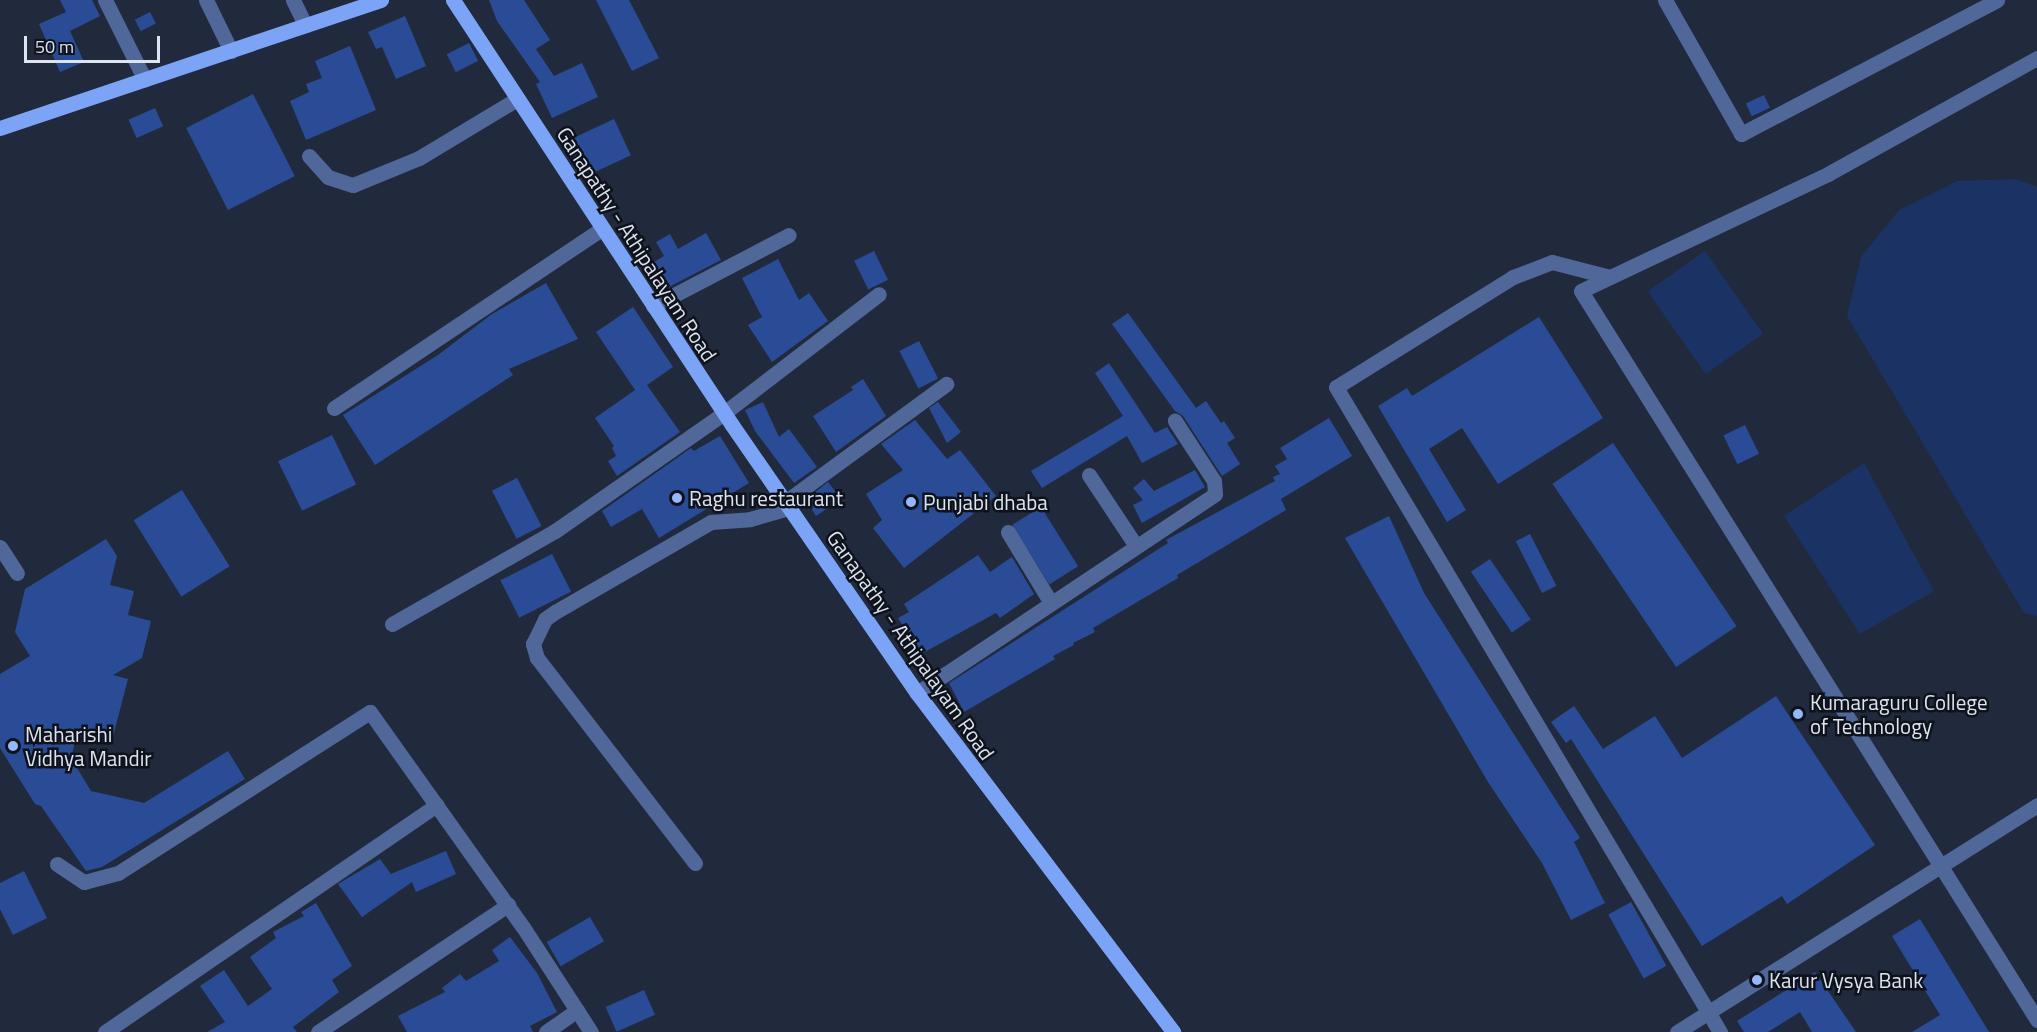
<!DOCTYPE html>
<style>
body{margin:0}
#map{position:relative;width:2037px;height:1032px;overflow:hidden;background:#212a3c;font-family:"Titillium Web",sans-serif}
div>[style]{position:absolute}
.green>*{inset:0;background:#1b3264;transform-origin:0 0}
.building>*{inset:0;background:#2a4c96;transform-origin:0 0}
.minor>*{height:15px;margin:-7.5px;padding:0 7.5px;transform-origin:7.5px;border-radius:7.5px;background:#4f6799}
.major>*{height:15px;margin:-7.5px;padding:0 7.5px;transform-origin:7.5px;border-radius:7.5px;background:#7ca4f6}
.dots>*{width:16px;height:16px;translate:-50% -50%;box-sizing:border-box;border:3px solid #0e131b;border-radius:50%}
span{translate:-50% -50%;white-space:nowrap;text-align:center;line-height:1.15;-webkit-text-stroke:5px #0e131b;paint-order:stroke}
.street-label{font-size:21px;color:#dde3ef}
.poi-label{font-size:21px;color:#dde3ef}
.left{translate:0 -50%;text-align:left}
.scale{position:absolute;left:24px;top:36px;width:136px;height:27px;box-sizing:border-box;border:3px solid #dde3ef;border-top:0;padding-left:8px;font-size:18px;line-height:21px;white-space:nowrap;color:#dde3ef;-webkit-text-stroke:4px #0e131b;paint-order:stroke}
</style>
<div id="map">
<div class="green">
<div style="clip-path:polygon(2016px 179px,2037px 187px,2037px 616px,2024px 613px,1847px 316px,1861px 257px,1899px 210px,1957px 181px)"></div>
<div style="left:1705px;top:251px;width:101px;height:70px;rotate:55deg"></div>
<div style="clip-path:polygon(1864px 463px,1934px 591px,1860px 634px,1784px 516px)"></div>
</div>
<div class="building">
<div style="clip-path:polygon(60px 0,92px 0,100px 16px,70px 31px,84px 62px,60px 72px,39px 24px,66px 12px)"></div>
<div style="clip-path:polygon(489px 0,524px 0,550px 40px,536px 49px,554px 76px,582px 63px,598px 97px,552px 118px,536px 84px,540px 82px,497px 21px)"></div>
<div style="clip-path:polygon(596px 0,629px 0,659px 58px,632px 71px)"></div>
<div style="left:150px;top:12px;width:13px;height:17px;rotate:63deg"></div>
<div style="clip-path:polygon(405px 16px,426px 66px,396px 79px,382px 47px,376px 49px,368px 32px)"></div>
<div style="left:469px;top:43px;width:20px;height:25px;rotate:63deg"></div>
<div style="clip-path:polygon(350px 46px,376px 110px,306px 140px,290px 101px,309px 92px,306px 84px,322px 78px,315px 61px)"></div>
<div style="left:253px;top:94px;width:92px;height:75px;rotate:63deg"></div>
<div style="left:1764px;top:95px;width:14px;height:20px;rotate:65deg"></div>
<div style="left:155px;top:108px;width:20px;height:29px;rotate:66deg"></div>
<div style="left:614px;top:119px;width:40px;height:55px;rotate:65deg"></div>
<div style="clip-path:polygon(706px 233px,721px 260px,663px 290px,649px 265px,664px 256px,656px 242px,670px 234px,678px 249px)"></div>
<div style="left:874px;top:251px;width:32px;height:22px;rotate:64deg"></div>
<div style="clip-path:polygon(778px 259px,799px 300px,809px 293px,828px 321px,772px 362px,748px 325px,762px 317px,742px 278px)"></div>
<div style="clip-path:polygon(546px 283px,578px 339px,509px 369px,513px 375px,375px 465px,343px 415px,438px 355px,492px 314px)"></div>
<div style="clip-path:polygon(633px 307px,673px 367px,647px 385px,680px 432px,617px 476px,608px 461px,616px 456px,612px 448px,614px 446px,595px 418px,635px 390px,596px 332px)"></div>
<div style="clip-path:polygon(1128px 313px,1196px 408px,1206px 401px,1221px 423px,1224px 421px,1235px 438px,1227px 443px,1240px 464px,1222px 476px,1183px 416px,1175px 411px,1112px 324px)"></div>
<div style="clip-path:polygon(1539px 317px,1603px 418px,1498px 484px,1462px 428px,1429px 449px,1466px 510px,1447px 522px,1378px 406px,1407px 388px,1412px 396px)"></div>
<div style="left:919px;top:341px;width:42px;height:22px;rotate:63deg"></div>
<div style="clip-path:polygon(1109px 363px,1155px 433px,1167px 427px,1178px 444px,1142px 463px,1127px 436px,1042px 488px,1031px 471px,1123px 416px,1095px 373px)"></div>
<div style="clip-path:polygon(863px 379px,886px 416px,836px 452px,813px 416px,853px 390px,851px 387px)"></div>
<div style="clip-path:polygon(763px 402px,779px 437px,789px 429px,817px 467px,794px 483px,755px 431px,745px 410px)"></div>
<div style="clip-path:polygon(938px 402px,961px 432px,947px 443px,929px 408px)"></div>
<div style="clip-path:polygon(1329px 418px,1352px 456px,1281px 499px,1286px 510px,1177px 575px,1178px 578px,1093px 628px,1095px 632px,1073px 643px,1074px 645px,1053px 656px,1055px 659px,964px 712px,949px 683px,1168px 543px,1166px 540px,1275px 481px,1273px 477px,1280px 474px,1275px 466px,1287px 459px,1280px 448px)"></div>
<div style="clip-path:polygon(915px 420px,947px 459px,960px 450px,996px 496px,904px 568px,873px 528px,882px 520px,866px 494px,903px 470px,881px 444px)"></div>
<div style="left:1745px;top:425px;width:32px;height:24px;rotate:64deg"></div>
<div style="left:332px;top:435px;width:55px;height:60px;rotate:64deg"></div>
<div style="clip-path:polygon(720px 436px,749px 483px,659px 538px,642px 509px,611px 527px,602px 511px,691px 448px,694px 451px)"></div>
<div style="left:1613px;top:443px;width:221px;height:73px;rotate:56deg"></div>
<div style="clip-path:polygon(1195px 470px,1205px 487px,1142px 523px,1133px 505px,1143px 500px,1133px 488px,1144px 479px,1154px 491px)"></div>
<div style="left:517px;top:478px;width:54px;height:28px;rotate:63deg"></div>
<div style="clip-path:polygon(828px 482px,841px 499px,816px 516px,806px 499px)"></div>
<div style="left:182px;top:490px;width:90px;height:57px;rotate:58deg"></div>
<div style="left:1041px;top:507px;width:70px;height:34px;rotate:58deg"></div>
<div style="clip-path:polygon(1389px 516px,1424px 593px,1580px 838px,1574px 842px,1605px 903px,1571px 920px,1542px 863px,1488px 782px,1345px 538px)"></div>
<div style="left:1530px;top:534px;width:58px;height:16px;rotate:63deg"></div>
<div style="clip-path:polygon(106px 539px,117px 556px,110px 585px,134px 591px,128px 615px,151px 621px,142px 658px,113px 675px,128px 679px,111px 744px,77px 735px,71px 758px,91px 791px,144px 803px,228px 751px,245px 779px,102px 867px,86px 871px,41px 806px,35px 804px,0 748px,0 674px,30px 656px,15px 632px,25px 589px)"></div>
<div style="left:552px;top:554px;width:42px;height:58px;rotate:63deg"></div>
<div style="clip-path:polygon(978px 555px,990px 572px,1012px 557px,1034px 594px,1000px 618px,996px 613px,921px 654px,898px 618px,909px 612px,904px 604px)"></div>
<div style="left:1490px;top:559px;width:73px;height:23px;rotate:56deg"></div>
<div style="clip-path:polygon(1776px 696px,1875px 845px,1787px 904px,1782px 896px,1702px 946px,1571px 739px,1566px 743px,1551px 722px,1574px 706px,1603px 749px,1655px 716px,1682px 758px)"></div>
<div style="clip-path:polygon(446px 851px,456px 874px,416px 892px,412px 882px,362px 917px,338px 884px,380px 859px,391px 874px)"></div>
<div style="clip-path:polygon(24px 871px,47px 918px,13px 935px,0 909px,0 883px)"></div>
<div style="left:1631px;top:902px;width:73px;height:26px;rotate:61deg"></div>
<div style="clip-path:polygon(316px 903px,352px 966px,332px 980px,339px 992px,293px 1027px,297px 1032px,207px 1032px,225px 1022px,200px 986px,224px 970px,248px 1006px,272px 989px,250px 957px,276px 938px,273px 932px,304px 916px,301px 912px)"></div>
<div style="left:590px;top:917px;width:28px;height:50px;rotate:60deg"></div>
<div style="clip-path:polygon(1920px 919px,1989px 1032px,1912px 1032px,1940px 1015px,1892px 936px)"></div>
<div style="clip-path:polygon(510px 937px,537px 973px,557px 1012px,530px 1026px,533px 1032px,407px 1032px,398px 1016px,445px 992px,442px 988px,460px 974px,466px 981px,499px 961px,492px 950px)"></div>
<div style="clip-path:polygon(1815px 972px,1856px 1032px,1812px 1032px,1800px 1012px,1768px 1032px,1744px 1032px,1737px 1021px)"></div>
<div style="left:644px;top:990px;width:27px;height:42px;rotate:66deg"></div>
</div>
<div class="minor">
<div style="left:105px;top:0;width:89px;rotate:63.4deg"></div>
<div style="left:206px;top:0;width:57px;rotate:63.9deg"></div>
<div style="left:293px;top:0;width:28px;rotate:64deg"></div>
<div style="left:1665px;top:0;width:154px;rotate:60.4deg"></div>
<div style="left:1741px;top:134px;width:289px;rotate:-27.6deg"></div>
<div style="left:2037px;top:58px;width:239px;rotate:151deg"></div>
<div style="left:1828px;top:174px;width:273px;rotate:154.7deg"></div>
<div style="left:1581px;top:291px;width:860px;rotate:57.97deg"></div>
<div style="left:309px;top:156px;width:28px;rotate:48deg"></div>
<div style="left:328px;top:177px;width:26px;rotate:18deg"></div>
<div style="left:353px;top:185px;width:71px;rotate:-22.2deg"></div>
<div style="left:419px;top:158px;width:114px;rotate:-31deg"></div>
<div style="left:1610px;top:277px;width:60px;rotate:-165.5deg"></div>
<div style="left:1552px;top:262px;width:42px;rotate:159deg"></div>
<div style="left:1513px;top:277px;width:208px;rotate:148.1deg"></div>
<div style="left:1336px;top:387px;width:751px;rotate:59.23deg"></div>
<div style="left:653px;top:306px;width:153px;rotate:-27.6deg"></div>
<div style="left:334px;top:408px;width:321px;rotate:-33.8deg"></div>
<div style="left:1089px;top:475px;width:85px;rotate:56.5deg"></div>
<div style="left:785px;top:502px;width:200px;rotate:-36.2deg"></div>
<div style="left:1008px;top:532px;width:83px;rotate:58.8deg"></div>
<div style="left:0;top:547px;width:31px;rotate:57deg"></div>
<div style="left:392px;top:624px;width:188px;rotate:-29.7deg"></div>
<div style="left:555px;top:531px;width:206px;rotate:-34.9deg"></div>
<div style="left:724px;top:413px;width:195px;rotate:-37.5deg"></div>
<div style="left:917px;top:693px;width:358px;rotate:-33.7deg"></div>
<div style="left:1215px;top:494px;width:13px;rotate:-94deg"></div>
<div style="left:1214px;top:481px;width:72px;rotate:-123deg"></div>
<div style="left:695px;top:863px;width:259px;rotate:-127.6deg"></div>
<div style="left:537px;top:658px;width:15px;rotate:-106deg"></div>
<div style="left:533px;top:644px;width:28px;rotate:-64deg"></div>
<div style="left:545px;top:619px;width:12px;rotate:-35deg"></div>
<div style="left:555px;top:612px;width:180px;rotate:-30deg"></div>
<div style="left:711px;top:522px;width:39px;rotate:-4deg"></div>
<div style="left:750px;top:519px;width:41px;rotate:-15.8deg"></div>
<div style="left:57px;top:864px;width:32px;rotate:34deg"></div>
<div style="left:84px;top:882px;width:35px;rotate:-15deg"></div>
<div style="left:118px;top:873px;width:299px;rotate:-32.6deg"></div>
<div style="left:370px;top:712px;width:264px;rotate:54.6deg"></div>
<div style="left:523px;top:927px;width:125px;rotate:57.1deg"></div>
<div style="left:105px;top:1032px;width:402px;rotate:-34.4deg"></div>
<div style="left:318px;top:1032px;width:229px;rotate:-33.8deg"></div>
<div style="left:546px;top:1032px;width:38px;rotate:-35deg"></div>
<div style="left:1677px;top:1032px;width:426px;rotate:-32.2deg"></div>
</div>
<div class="major">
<div style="left:453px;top:0;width:508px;rotate:56.72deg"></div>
<div style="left:732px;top:425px;width:326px;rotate:55.4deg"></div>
<div style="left:917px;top:693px;width:425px;rotate:52.9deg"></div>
<div style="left:0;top:128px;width:402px;rotate:-18.6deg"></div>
</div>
<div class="dots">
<div style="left:677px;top:498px;background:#94b7fd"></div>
<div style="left:911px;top:502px;background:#94b7fd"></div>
<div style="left:1798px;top:714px;background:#94b7fd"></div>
<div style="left:13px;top:746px;background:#94b7fd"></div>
<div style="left:1757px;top:980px;background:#94b7fd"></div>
</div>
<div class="street-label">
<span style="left:637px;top:244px;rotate:57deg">Ganapathy - Athipalayam Road</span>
<span style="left:911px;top:645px;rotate:55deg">Ganapathy - Athipalayam Road</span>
</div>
<div class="poi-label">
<span class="left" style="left:689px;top:498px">Raghu restaurant</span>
<span class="left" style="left:923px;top:502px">Punjabi dhaba</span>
<span class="left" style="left:1810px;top:714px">Kumaraguru College<br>of Technology</span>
<span class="left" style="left:25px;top:746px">Maharishi<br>Vidhya Mandir</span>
<span class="left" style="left:1769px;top:980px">Karur Vysya Bank</span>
</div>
<div class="scale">50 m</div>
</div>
